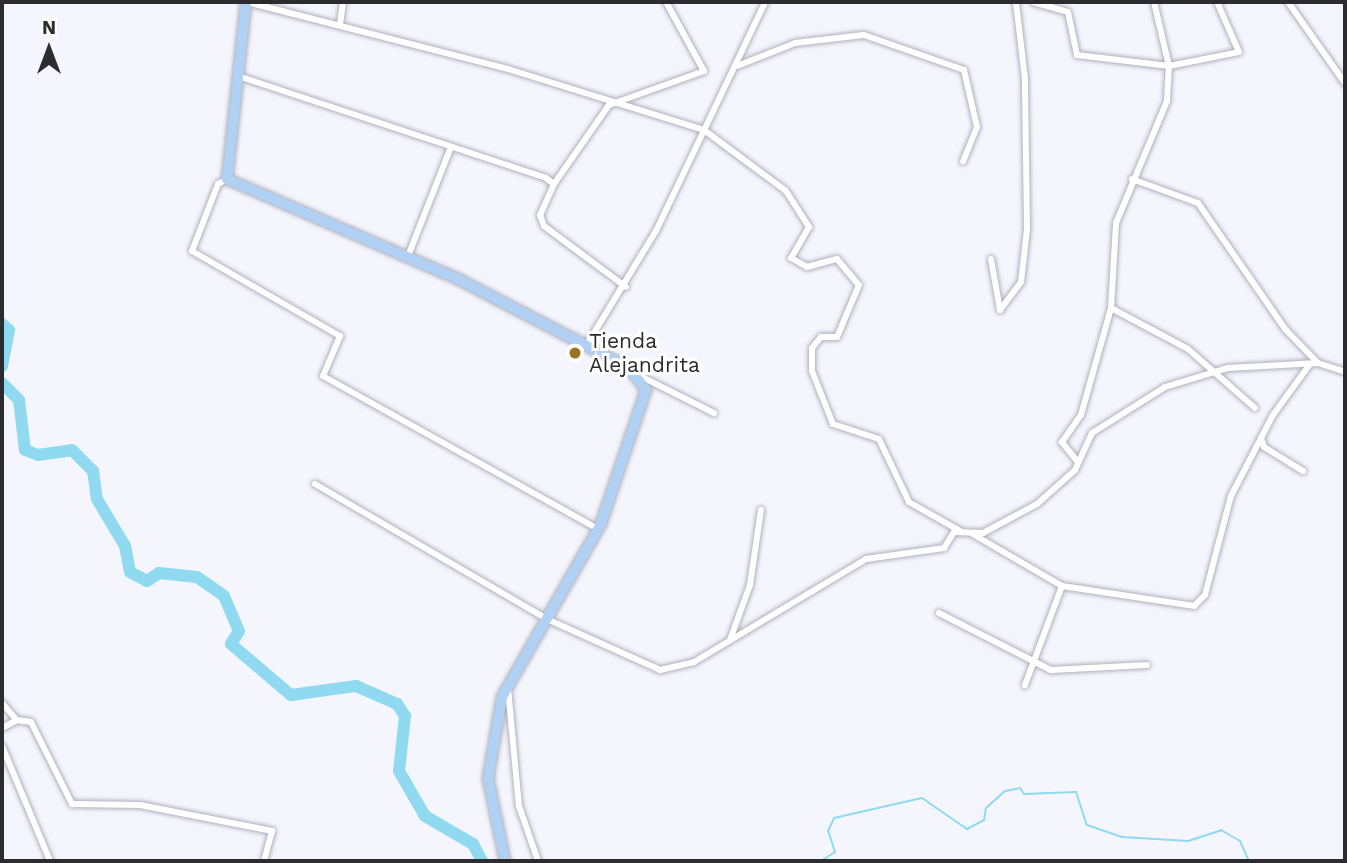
<!DOCTYPE html>
<style>
body{margin:0}
#map{position:relative;width:1347px;height:863px;overflow:hidden;background:#f5f6fd;font-family:"Work Sans",sans-serif}
div>[style]{position:absolute}
.stream>*{height:2px;margin:-1px;padding:0 1px;transform-origin:1px;border-radius:1px;background:#8fd9f1}
.river>*{height:12px;margin:-6px;padding:0 6px;transform-origin:6px;border-radius:6px;background:#8fd9f1}
.roads{filter:drop-shadow(0 0 2px #b0b1bd) drop-shadow(0 0 2px #b0b1bd)}
.minor>*{height:6px;margin:-3px;padding:0 3px;transform-origin:3px;border-radius:3px;background:#fff}
.primary>*{height:10px;margin:-5px;padding:0 5px;transform-origin:5px;border-radius:5px;background:#b0d0f4}
.dots>*{width:19px;height:19px;translate:-50% -50%;box-sizing:border-box;border:4px solid #fff;border-radius:50%}
span{translate:-50% -50%;white-space:nowrap;text-align:center;line-height:1.15;-webkit-text-stroke:6px #fff;paint-order:stroke}
.poi-label{font-size:21px;color:#2b2b30}
.left{translate:0 -50%;text-align:left}
.frame{position:absolute;inset:0;border:4px solid #2b2b30;pointer-events:none}
.north{position:absolute;left:14px;top:14px;width:70px;height:70px;-webkit-text-stroke:5px #fff;paint-order:stroke;rotate:0deg;font-size:19px;font-weight:700;line-height:28px;text-align:center;color:#2b2b30}
.north::after{content:'';display:block;margin:auto;width:24px;height:32px;background:#2b2b30;clip-path:polygon(50% 0,100% 100%,50% 72%,0 100%)}
</style>
<div id="map">
<div class="stream">
<div style="left:821px;top:861px;width:17px;rotate:-33deg"></div>
<div style="left:835px;top:852px;width:22px;rotate:-108deg"></div>
<div style="left:828px;top:831px;width:14px;rotate:-65deg"></div>
<div style="left:834px;top:818px;width:90px;rotate:-12.8deg"></div>
<div style="left:922px;top:798px;width:55px;rotate:34.6deg"></div>
<div style="left:967px;top:829px;width:19px;rotate:-28deg"></div>
<div style="left:984px;top:820px;width:12px;rotate:-81deg"></div>
<div style="left:986px;top:808px;width:25px;rotate:-42deg"></div>
<div style="left:1005px;top:791px;width:15px;rotate:-11deg"></div>
<div style="left:1020px;top:788px;width:7px;rotate:56deg"></div>
<div style="left:1024px;top:794px;width:52px;rotate:-2.2deg"></div>
<div style="left:1076px;top:792px;width:35px;rotate:72deg"></div>
<div style="left:1087px;top:825px;width:37px;rotate:19deg"></div>
<div style="left:1122px;top:837px;width:66px;rotate:3.5deg"></div>
<div style="left:1188px;top:841px;width:35px;rotate:-18deg"></div>
<div style="left:1221px;top:830px;width:22px;rotate:30deg"></div>
<div style="left:1240px;top:841px;width:22px;rotate:66deg"></div>
</div>
<div class="river">
<div style="left:2px;top:324px;width:9px;rotate:41deg"></div>
<div style="left:9px;top:330px;width:37px;rotate:101deg"></div>
<div style="left:2px;top:383px;width:24px;rotate:45deg"></div>
<div style="left:19px;top:400px;width:50px;rotate:83.2deg"></div>
<div style="left:25px;top:450px;width:14px;rotate:21deg"></div>
<div style="left:38px;top:455px;width:34px;rotate:-8deg"></div>
<div style="left:72px;top:450px;width:30px;rotate:45deg"></div>
<div style="left:93px;top:471px;width:28px;rotate:82deg"></div>
<div style="left:97px;top:499px;width:55px;rotate:59.2deg"></div>
<div style="left:125px;top:546px;width:26px;rotate:79deg"></div>
<div style="left:130px;top:572px;width:19px;rotate:28deg"></div>
<div style="left:147px;top:581px;width:14px;rotate:-34deg"></div>
<div style="left:159px;top:573px;width:38px;rotate:6deg"></div>
<div style="left:197px;top:577px;width:33px;rotate:35deg"></div>
<div style="left:224px;top:596px;width:38px;rotate:67deg"></div>
<div style="left:239px;top:631px;width:15px;rotate:122deg"></div>
<div style="left:231px;top:644px;width:79px;rotate:40.4deg"></div>
<div style="left:291px;top:695px;width:66px;rotate:-7.9deg"></div>
<div style="left:356px;top:686px;width:45px;rotate:23.7deg"></div>
<div style="left:397px;top:704px;width:14px;rotate:56deg"></div>
<div style="left:405px;top:716px;width:55px;rotate:96.2deg"></div>
<div style="left:399px;top:771px;width:52px;rotate:60deg"></div>
<div style="left:425px;top:816px;width:56px;rotate:30.3deg"></div>
<div style="left:473px;top:844px;width:19px;rotate:62deg"></div>
</div>
<div class="roads">
<div class="minor">
<div style="left:247px;top:2px;width:269px;rotate:14.4deg"></div>
<div style="left:508px;top:69px;width:205px;rotate:17.3deg"></div>
<div style="left:704px;top:130px;width:102px;rotate:36.6deg"></div>
<div style="left:786px;top:191px;width:43px;rotate:57.4deg"></div>
<div style="left:809px;top:227px;width:36px;rotate:120deg"></div>
<div style="left:791px;top:258px;width:18px;rotate:29deg"></div>
<div style="left:807px;top:267px;width:31px;rotate:-15deg"></div>
<div style="left:837px;top:259px;width:34px;rotate:50deg"></div>
<div style="left:859px;top:285px;width:56px;rotate:112.9deg"></div>
<div style="left:837px;top:337px;width:16px;rotate:180deg"></div>
<div style="left:821px;top:337px;width:14px;rotate:129deg"></div>
<div style="left:812px;top:348px;width:23px;rotate:90deg"></div>
<div style="left:812px;top:371px;width:57px;rotate:68.4deg"></div>
<div style="left:833px;top:424px;width:48px;rotate:18.1deg"></div>
<div style="left:879px;top:439px;width:70px;rotate:64.5deg"></div>
<div style="left:909px;top:502px;width:59px;rotate:29.6deg"></div>
<div style="left:1033px;top:2px;width:36px;rotate:16deg"></div>
<div style="left:1068px;top:12px;width:44px;rotate:78.2deg"></div>
<div style="left:1077px;top:55px;width:93px;rotate:6.8deg"></div>
<div style="left:1169px;top:66px;width:71px;rotate:-11.3deg"></div>
<div style="left:1239px;top:52px;width:55px;rotate:-113.7deg"></div>
<div style="left:1288px;top:2px;width:99px;rotate:54.9deg"></div>
<div style="left:340px;top:24px;width:22px;rotate:-82deg"></div>
<div style="left:737px;top:66px;width:62px;rotate:-21.6deg"></div>
<div style="left:795px;top:43px;width:69px;rotate:-6.6deg"></div>
<div style="left:864px;top:35px;width:106px;rotate:19.3deg"></div>
<div style="left:964px;top:70px;width:58px;rotate:77.2deg"></div>
<div style="left:977px;top:127px;width:37px;rotate:112deg"></div>
<div style="left:238px;top:76px;width:324px;rotate:18.3deg"></div>
<div style="left:546px;top:178px;width:10px;rotate:37deg"></div>
<div style="left:554px;top:184px;width:34px;rotate:114deg"></div>
<div style="left:540px;top:215px;width:12px;rotate:70deg"></div>
<div style="left:544px;top:226px;width:102px;rotate:36.6deg"></div>
<div style="left:227px;top:179px;width:10px;rotate:151deg"></div>
<div style="left:218px;top:184px;width:72px;rotate:111.2deg"></div>
<div style="left:192px;top:251px;width:171px;rotate:29.9deg"></div>
<div style="left:340px;top:336px;width:43px;rotate:113deg"></div>
<div style="left:323px;top:376px;width:315px;rotate:29.1deg"></div>
<div style="left:1132px;top:179px;width:70px;rotate:20deg"></div>
<div style="left:1198px;top:203px;width:155px;rotate:55.3deg"></div>
<div style="left:1286px;top:330px;width:46px;rotate:45.9deg"></div>
<div style="left:554px;top:184px;width:96px;rotate:-55.2deg"></div>
<div style="left:609px;top:105px;width:101px;rotate:-19.7deg"></div>
<div style="left:704px;top:71px;width:79px;rotate:-118.8deg"></div>
<div style="left:408px;top:256px;width:117px;rotate:-68.5deg"></div>
<div style="left:991px;top:259px;width:52px;rotate:80deg"></div>
<div style="left:1000px;top:310px;width:35px;rotate:-53deg"></div>
<div style="left:1021px;top:282px;width:53px;rotate:-83.5deg"></div>
<div style="left:1027px;top:229px;width:150px;rotate:-90.8deg"></div>
<div style="left:1025px;top:79px;width:78px;rotate:-96.7deg"></div>
<div style="left:1111px;top:308px;width:87px;rotate:28deg"></div>
<div style="left:1188px;top:349px;width:89px;rotate:41.4deg"></div>
<div style="left:586px;top:346px;width:135px;rotate:-58.7deg"></div>
<div style="left:656px;top:231px;width:254px;rotate:-64.5deg"></div>
<div style="left:640px;top:376px;width:83px;rotate:26.6deg"></div>
<div style="left:1261px;top:438px;width:9px;rotate:72deg"></div>
<div style="left:1264px;top:447px;width:46px;rotate:31.6deg"></div>
<div style="left:1078px;top:462px;width:26px;rotate:-129deg"></div>
<div style="left:1062px;top:442px;width:33px;rotate:-55deg"></div>
<div style="left:1081px;top:415px;width:111px;rotate:-74.3deg"></div>
<div style="left:1111px;top:308px;width:85px;rotate:-86.6deg"></div>
<div style="left:1116px;top:223px;width:132px;rotate:-67.3deg"></div>
<div style="left:1167px;top:101px;width:35px;rotate:-87deg"></div>
<div style="left:1169px;top:66px;width:66px;rotate:-103.2deg"></div>
<div style="left:315px;top:484px;width:271px;rotate:30.2deg"></div>
<div style="left:549px;top:620px;width:122px;rotate:24.2deg"></div>
<div style="left:660px;top:670px;width:35px;rotate:-13deg"></div>
<div style="left:694px;top:662px;width:200px;rotate:-30.9deg"></div>
<div style="left:866px;top:559px;width:79px;rotate:-8deg"></div>
<div style="left:944px;top:548px;width:19px;rotate:-58deg"></div>
<div style="left:954px;top:532px;width:29px;rotate:2deg"></div>
<div style="left:983px;top:533px;width:61px;rotate:-28.2deg"></div>
<div style="left:1037px;top:504px;width:51px;rotate:-41.8deg"></div>
<div style="left:1075px;top:470px;width:41px;rotate:-65.3deg"></div>
<div style="left:1092px;top:433px;width:86px;rotate:-32.2deg"></div>
<div style="left:1165px;top:387px;width:66px;rotate:-16.8deg"></div>
<div style="left:1228px;top:368px;width:90px;rotate:-3.2deg"></div>
<div style="left:1318px;top:363px;width:28px;rotate:18deg"></div>
<div style="left:971px;top:533px;width:105px;rotate:30.2deg"></div>
<div style="left:1062px;top:586px;width:106px;rotate:110.5deg"></div>
<div style="left:1062px;top:586px;width:134px;rotate:8.6deg"></div>
<div style="left:1194px;top:606px;width:16px;rotate:-45deg"></div>
<div style="left:1205px;top:595px;width:102px;rotate:-75.3deg"></div>
<div style="left:1231px;top:496px;width:91px;rotate:-62.6deg"></div>
<div style="left:1273px;top:415px;width:63px;rotate:-54deg"></div>
<div style="left:939px;top:613px;width:126px;rotate:27deg"></div>
<div style="left:1051px;top:670px;width:96px;rotate:-3deg"></div>
<div style="left:730px;top:640px;width:59px;rotate:-70deg"></div>
<div style="left:750px;top:585px;width:76px;rotate:-81.7deg"></div>
<div style="left:508px;top:688px;width:119px;rotate:84.7deg"></div>
<div style="left:519px;top:806px;width:58px;rotate:70.9deg"></div>
<div style="left:2px;top:703px;width:23px;rotate:49deg"></div>
<div style="left:2px;top:728px;width:17px;rotate:-28deg"></div>
<div style="left:17px;top:720px;width:14px;rotate:8deg"></div>
<div style="left:31px;top:722px;width:92px;rotate:63.4deg"></div>
<div style="left:72px;top:804px;width:68px;rotate:0.8deg"></div>
<div style="left:140px;top:805px;width:135px;rotate:11.1deg"></div>
<div style="left:272px;top:831px;width:31px;rotate:105deg"></div>
<div style="left:2px;top:746px;width:125px;rotate:67.3deg"></div>
</div>
<div class="primary">
<div style="left:246px;top:2px;width:178px;rotate:96.1deg"></div>
<div style="left:227px;top:179px;width:254px;rotate:23.4deg"></div>
<div style="left:460px;top:280px;width:191px;rotate:27.5deg"></div>
<div style="left:629px;top:368px;width:28px;rotate:52deg"></div>
<div style="left:646px;top:390px;width:141px;rotate:108.6deg"></div>
<div style="left:601px;top:524px;width:199px;rotate:119.8deg"></div>
<div style="left:502px;top:697px;width:82px;rotate:99.8deg"></div>
<div style="left:488px;top:778px;width:85px;rotate:78.4deg"></div>
</div>
</div>
<div class="dots">
<div style="left:575px;top:353px;background:#9e7223"></div>
</div>
<div class="poi-label">
<span class="left" style="left:589px;top:353px">Tienda<br>Alejandrita</span>
</div>
<div class="frame"></div>
<div class="north">N</div>
</div>
